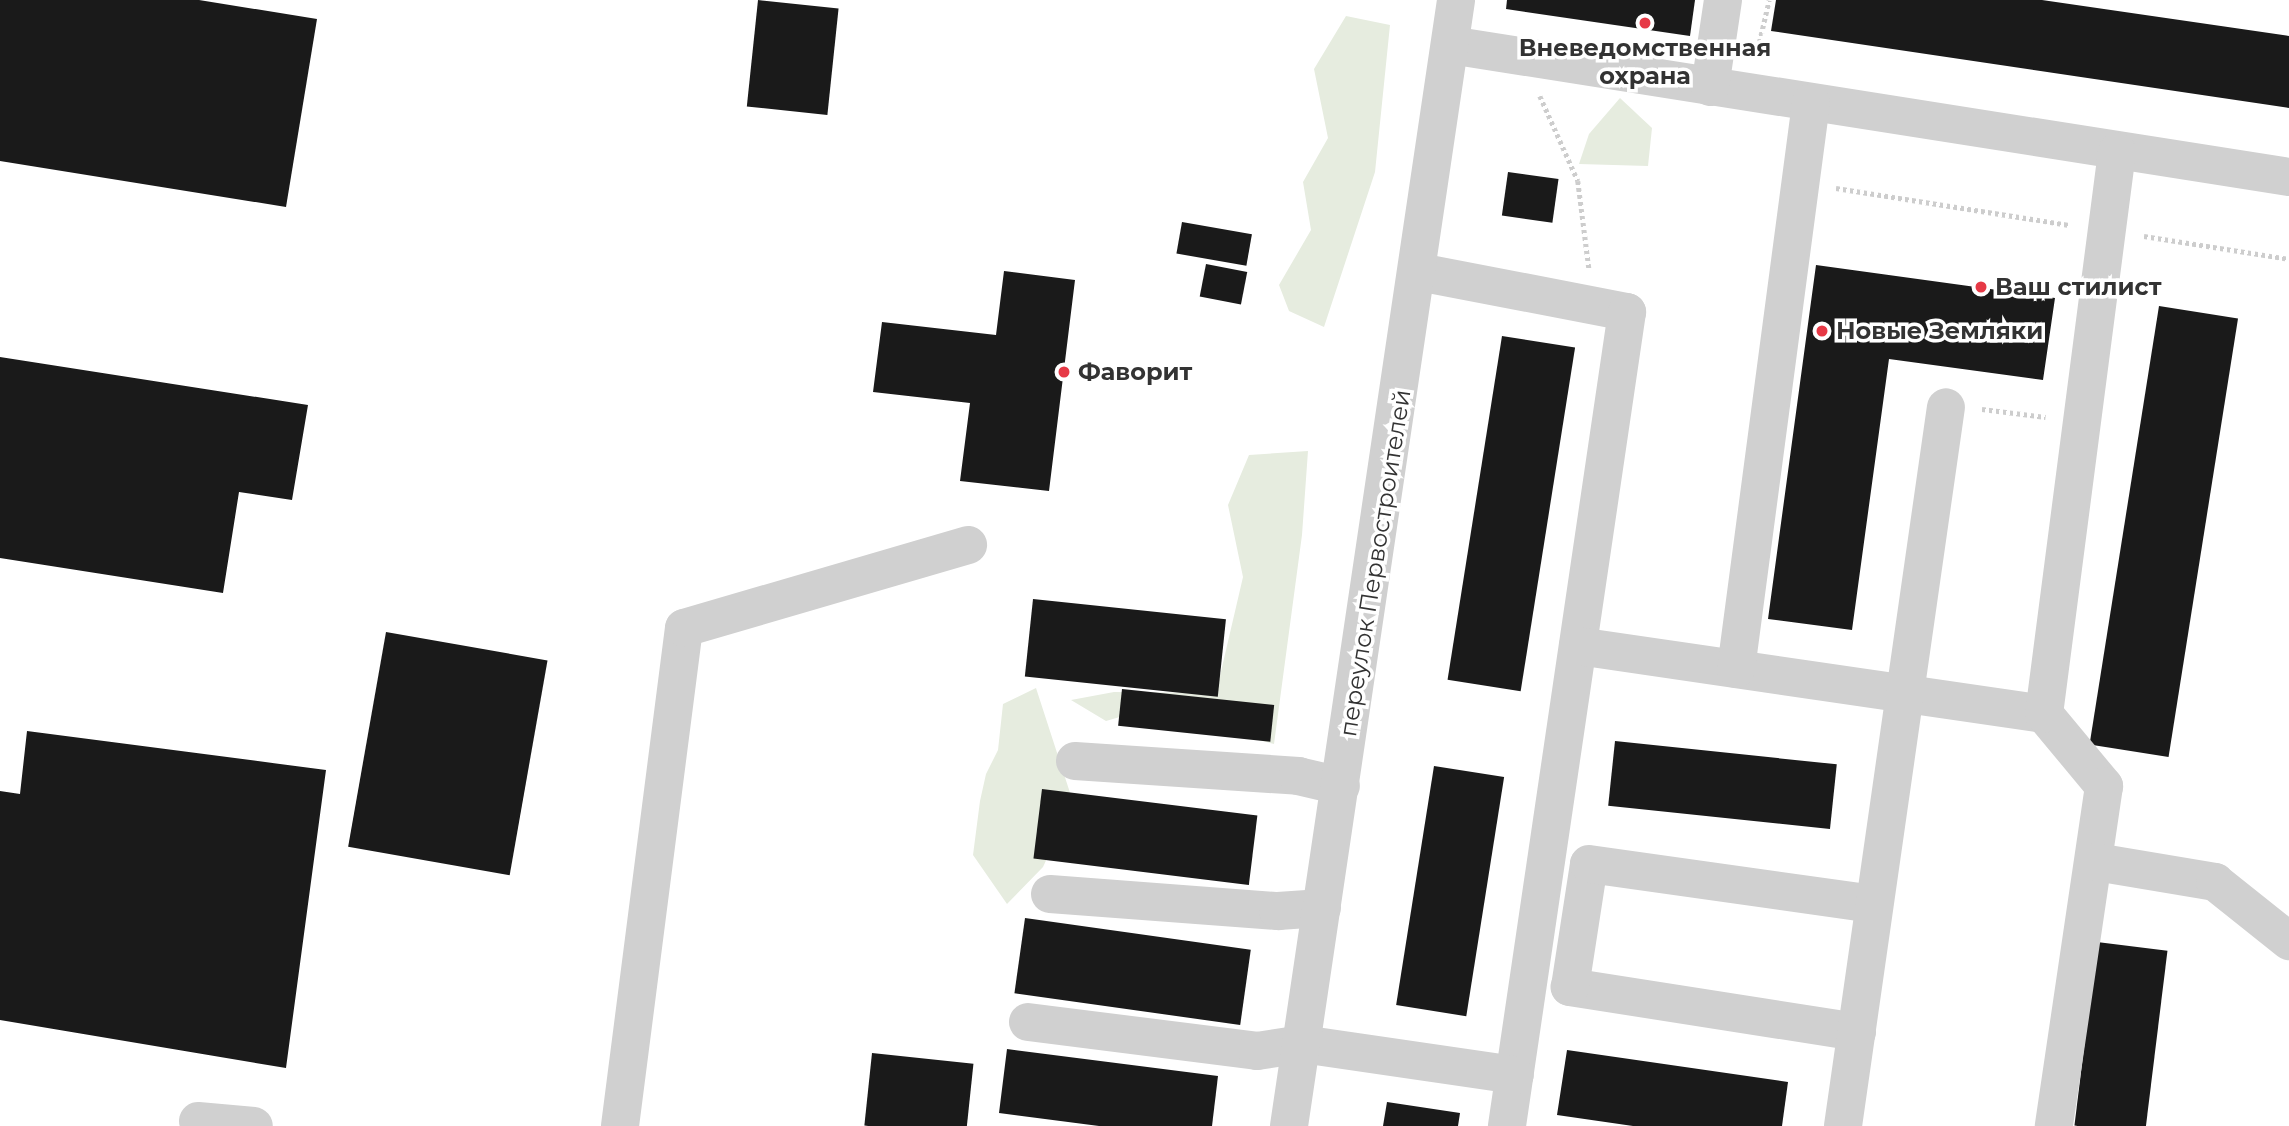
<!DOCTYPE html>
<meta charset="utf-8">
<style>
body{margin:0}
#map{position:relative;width:2289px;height:1126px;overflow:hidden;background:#fff;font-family:Montserrat,sans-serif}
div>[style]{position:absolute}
.green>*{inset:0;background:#e6ecdf}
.building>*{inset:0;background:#1a1a1a;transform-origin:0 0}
.path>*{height:4.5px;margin-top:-2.25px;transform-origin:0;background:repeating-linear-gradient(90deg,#cdcdcd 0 3.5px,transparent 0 7px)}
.minor>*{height:38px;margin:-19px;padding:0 19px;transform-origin:19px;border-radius:19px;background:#d0d0d0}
.dots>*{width:19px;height:19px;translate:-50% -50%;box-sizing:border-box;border:4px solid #fff;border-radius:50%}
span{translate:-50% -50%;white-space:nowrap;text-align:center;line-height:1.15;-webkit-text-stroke:7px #fff;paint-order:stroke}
.poi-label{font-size:24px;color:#333;font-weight:700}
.left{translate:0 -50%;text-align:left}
.street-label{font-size:24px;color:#333}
</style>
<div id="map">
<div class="green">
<div style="clip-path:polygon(1346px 16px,1390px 25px,1375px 172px,1324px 327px,1289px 311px,1279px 285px,1311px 230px,1303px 182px,1328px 138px,1314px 69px)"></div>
<div style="clip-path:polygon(1620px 98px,1652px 128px,1648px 166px,1579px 164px,1589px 134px)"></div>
<div style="clip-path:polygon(1308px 451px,1302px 535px,1274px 744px,1144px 710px,1106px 721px,1071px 700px,1114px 692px,1216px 693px,1243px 577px,1228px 505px,1249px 455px)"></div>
<div style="clip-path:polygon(1036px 688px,1073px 802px,1043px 867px,1007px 904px,973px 855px,980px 801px,986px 774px,998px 750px,1003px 704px)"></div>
</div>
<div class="building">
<div style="clip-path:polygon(0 0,199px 0,317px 19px,286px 207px,0 161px)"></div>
<div style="left:758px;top:0;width:81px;height:107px;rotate:6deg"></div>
<div style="clip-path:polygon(1507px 0,1695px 0,1690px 36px,1506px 9px)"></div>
<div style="clip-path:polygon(1776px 0,2042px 0,2289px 36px,2289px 108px,1771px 31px)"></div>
<div style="left:1508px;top:172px;width:51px;height:44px;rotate:8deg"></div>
<div style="left:1182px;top:222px;width:71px;height:32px;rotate:10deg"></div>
<div style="left:1206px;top:264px;width:42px;height:33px;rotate:11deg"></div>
<div style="clip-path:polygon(1816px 265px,2055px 298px,2043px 380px,1889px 359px,1852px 630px,1768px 619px)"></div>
<div style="clip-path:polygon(1004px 271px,1075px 280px,1049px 491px,960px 481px,970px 403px,873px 392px,882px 322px,996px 335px)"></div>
<div style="left:2159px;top:306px;width:80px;height:444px;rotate:9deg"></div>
<div style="left:1502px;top:336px;width:74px;height:348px;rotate:9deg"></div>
<div style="clip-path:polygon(0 357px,308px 405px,292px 500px,239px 492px,223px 593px,0 558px)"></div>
<div style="left:1033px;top:599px;width:194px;height:78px;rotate:6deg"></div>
<div style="left:386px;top:632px;width:164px;height:218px;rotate:10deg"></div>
<div style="left:1122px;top:689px;width:153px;height:37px;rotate:6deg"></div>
<div style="clip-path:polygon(27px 731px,326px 770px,286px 1068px,0 1020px,0 791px,20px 794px)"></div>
<div style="left:1615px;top:741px;width:223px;height:65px;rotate:6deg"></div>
<div style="left:1434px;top:766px;width:71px;height:242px;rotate:9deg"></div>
<div style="left:1042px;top:789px;width:217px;height:70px;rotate:7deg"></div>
<div style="left:1025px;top:918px;width:228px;height:76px;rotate:8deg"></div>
<div style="left:2097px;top:942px;width:71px;height:185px;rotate:7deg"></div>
<div style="clip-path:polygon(1007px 1049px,1218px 1076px,1212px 1126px,1099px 1126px,999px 1113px)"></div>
<div style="clip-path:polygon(1567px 1050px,1788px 1082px,1782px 1126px,1633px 1126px,1557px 1115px)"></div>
<div style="left:872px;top:1053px;width:102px;height:73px;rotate:6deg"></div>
<div style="clip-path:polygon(1387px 1102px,1460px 1113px,1458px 1126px,1383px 1126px)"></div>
</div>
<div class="path">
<div style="left:1756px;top:56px;width:57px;rotate:-76.9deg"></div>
<div style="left:1540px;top:96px;width:93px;rotate:65.9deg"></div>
<div style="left:1578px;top:181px;width:88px;rotate:82.8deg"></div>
<div style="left:1836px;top:188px;width:236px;rotate:9deg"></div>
<div style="left:2144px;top:236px;width:147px;rotate:9deg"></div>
<div style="left:1982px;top:409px;width:64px;rotate:7.1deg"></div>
</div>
<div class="minor">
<div style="left:1450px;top:45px;width:849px;rotate:8.94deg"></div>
<div style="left:1710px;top:87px;width:88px;rotate:-81.5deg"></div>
<div style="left:1419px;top:272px;width:212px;rotate:10.9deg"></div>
<div style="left:1627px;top:312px;width:823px;rotate:98.39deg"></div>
<div style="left:1578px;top:646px;width:471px;rotate:8.3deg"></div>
<div style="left:2044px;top:714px;width:94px;rotate:50.2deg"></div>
<div style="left:2104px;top:786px;width:344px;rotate:98.4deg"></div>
<div style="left:1736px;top:669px;width:571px;rotate:-82.45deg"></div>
<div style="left:2044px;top:714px;width:567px;rotate:-82.6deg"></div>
<div style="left:1075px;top:761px;width:224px;rotate:3.8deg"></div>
<div style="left:1298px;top:776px;width:44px;rotate:13.1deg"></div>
<div style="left:2096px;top:862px;width:121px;rotate:9.5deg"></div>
<div style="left:2215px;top:882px;width:95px;rotate:38.6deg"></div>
<div style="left:1050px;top:894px;width:229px;rotate:4.3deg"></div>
<div style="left:1278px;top:911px;width:44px;rotate:-3.9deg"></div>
<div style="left:1028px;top:1022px;width:231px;rotate:7.2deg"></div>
<div style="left:1257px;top:1051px;width:46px;rotate:-8.8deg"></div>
<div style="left:1302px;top:1044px;width:215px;rotate:8.3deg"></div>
<div style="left:1857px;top:1032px;width:291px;rotate:-171.1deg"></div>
<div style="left:1570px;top:987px;width:124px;rotate:-81.2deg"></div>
<div style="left:1589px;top:864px;width:288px;rotate:8deg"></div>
<div style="left:198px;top:1121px;width:56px;rotate:5.1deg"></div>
<div style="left:620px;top:1126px;width:502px;rotate:-82.68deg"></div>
<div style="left:684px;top:628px;width:296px;rotate:-16.3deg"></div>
<div style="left:1289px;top:1126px;width:1138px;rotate:-81.56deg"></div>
<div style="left:1843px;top:1126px;width:726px;rotate:-81.85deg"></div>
</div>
<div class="dots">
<div style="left:1645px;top:23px;background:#e63946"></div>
<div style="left:1981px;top:287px;background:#e63946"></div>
<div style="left:1822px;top:331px;background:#e63946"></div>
<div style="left:1064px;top:372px;background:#e63946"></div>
</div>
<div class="poi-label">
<span style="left:1645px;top:62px">Вневедомственная<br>охрана</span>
<span class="left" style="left:1995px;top:287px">Ваш стилист</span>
<span class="left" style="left:1836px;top:331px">Новые Земляки</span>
<span class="left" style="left:1078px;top:372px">Фаворит</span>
</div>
<div class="street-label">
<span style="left:1375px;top:563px;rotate:-81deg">переулок Первостроителей</span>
</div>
</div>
